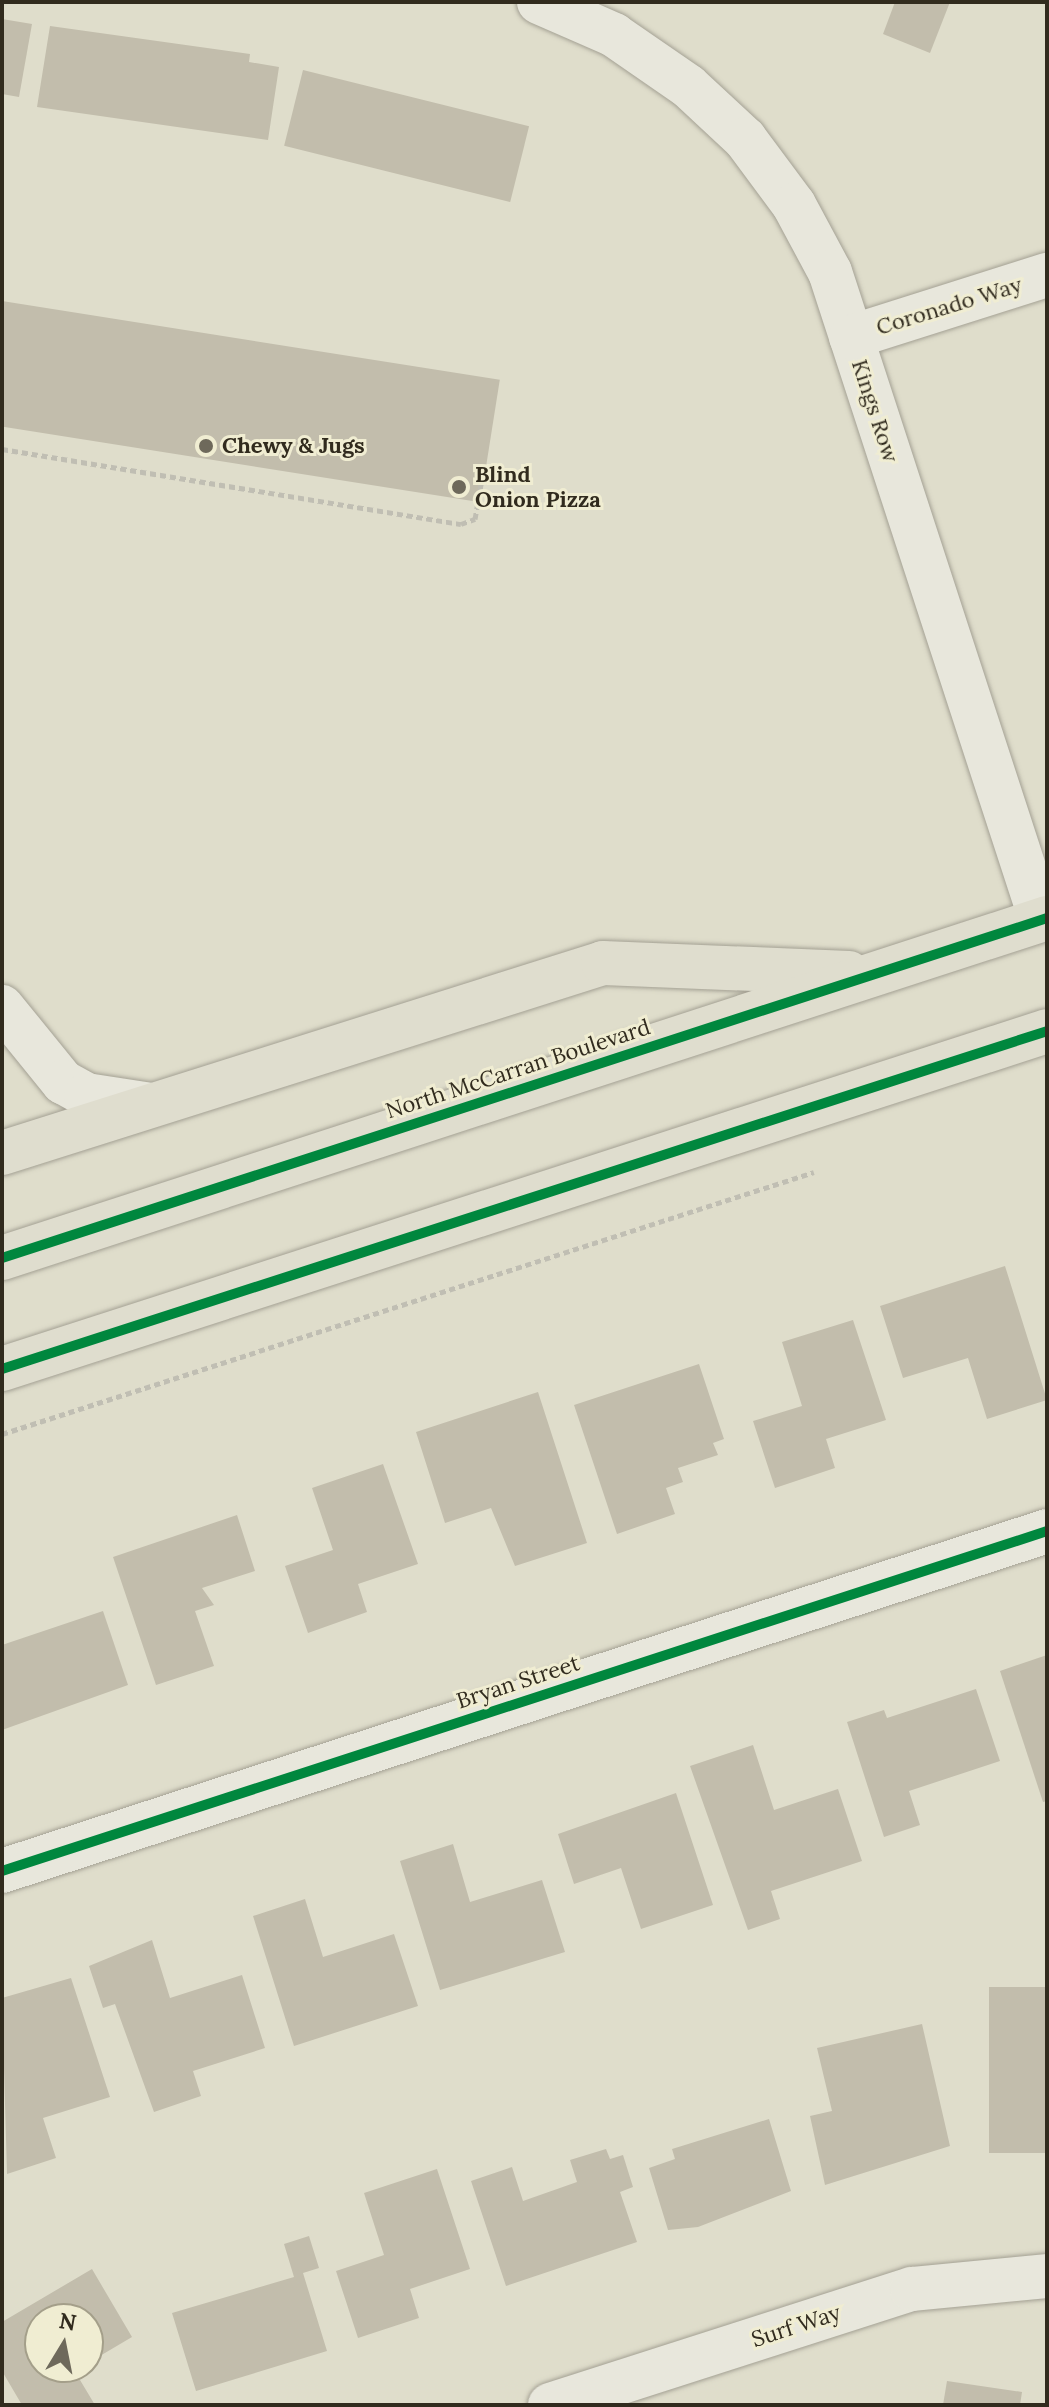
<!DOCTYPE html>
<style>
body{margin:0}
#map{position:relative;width:1049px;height:2407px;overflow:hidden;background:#dfddcb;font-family:Lora,serif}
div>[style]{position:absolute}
.building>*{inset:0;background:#c2bdac;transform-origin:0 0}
.path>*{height:5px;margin-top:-2.5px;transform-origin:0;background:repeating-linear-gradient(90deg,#c0beb3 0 6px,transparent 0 10px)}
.roads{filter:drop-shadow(0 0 2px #a4a194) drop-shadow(0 0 2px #a4a194)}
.minor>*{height:44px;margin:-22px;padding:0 22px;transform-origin:22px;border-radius:22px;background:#e8e7dc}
.major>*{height:44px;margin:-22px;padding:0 22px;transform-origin:22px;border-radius:22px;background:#dfddce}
.cycleway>*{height:10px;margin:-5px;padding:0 5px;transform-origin:5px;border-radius:5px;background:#00873e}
.dots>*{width:22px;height:22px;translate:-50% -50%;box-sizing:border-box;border:4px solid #f0edd2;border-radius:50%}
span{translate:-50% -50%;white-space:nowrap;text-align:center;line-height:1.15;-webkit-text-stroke:6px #f0edd2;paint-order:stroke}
.street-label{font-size:22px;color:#312b1e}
.poi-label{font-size:22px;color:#312b1e;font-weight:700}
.left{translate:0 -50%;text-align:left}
.frame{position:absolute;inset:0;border:4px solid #312b1e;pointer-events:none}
.north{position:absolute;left:24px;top:2303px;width:80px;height:80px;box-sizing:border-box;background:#f0edd2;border:2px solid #a49f8a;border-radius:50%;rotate:10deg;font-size:22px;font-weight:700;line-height:32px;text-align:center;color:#312b1e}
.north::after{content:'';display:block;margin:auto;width:28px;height:36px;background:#6e695b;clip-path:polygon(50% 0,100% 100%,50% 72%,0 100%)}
</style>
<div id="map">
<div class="building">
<div style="clip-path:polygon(895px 2px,950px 2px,930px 53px,883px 34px)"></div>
<div style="clip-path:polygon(2px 19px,32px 24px,19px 97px,2px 94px)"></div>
<div style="clip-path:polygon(50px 26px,250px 54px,249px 62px,279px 67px,268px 140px,37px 107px)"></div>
<div style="left:303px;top:70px;width:233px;height:78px;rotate:14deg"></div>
<div style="left:2px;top:301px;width:504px;height:124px;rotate:9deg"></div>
<div style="clip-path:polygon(1005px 1266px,1047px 1400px,987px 1419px,968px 1358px,903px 1378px,880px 1306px)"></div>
<div style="clip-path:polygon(853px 1320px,886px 1420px,826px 1439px,835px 1468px,775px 1488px,753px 1421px,802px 1406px,782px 1342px)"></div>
<div style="clip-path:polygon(699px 1364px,724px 1439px,713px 1443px,718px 1455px,678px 1468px,683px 1482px,666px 1488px,675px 1514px,617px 1534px,574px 1405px)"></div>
<div style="clip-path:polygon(538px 1392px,587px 1543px,515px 1566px,491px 1508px,445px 1523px,416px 1432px)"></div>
<div style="clip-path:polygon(383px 1464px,418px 1564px,358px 1584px,367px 1612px,308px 1633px,285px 1566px,333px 1550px,312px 1488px)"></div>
<div style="clip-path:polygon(237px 1515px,255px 1571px,202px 1588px,214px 1605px,195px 1611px,214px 1666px,156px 1685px,113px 1557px)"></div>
<div style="clip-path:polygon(103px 1611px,128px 1685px,2px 1730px,2px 1645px)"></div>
<div style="clip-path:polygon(1047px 1655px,1047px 1801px,1043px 1802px,1000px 1671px)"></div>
<div style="clip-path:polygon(976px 1689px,1000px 1761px,909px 1791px,920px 1825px,884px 1837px,847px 1722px,884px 1710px,887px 1718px)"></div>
<div style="clip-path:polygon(753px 1745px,774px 1810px,838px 1789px,862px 1861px,771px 1891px,780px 1919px,748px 1930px,690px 1766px)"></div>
<div style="clip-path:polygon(676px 1793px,713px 1905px,641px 1929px,621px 1868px,574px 1884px,558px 1834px)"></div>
<div style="clip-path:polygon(453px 1844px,470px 1902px,542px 1880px,565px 1952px,440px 1990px,400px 1861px)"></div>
<div style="clip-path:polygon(305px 1899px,323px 1957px,394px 1934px,418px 2006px,294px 2046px,253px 1916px)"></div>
<div style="clip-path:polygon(152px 1940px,170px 1998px,242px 1975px,265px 2048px,193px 2071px,201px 2096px,154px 2112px,115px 2004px,103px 2008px,89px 1966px)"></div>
<div style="clip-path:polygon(71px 1978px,110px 2097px,43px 2118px,56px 2158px,7px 2174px,2px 1998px)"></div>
<div style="left:1047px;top:1987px;width:166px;height:58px;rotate:90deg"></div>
<div style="clip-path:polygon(922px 2024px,950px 2146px,825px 2185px,810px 2116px,832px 2111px,817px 2048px)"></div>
<div style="clip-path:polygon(769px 2119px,791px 2191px,698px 2227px,668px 2230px,649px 2168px,675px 2159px,672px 2149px)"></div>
<div style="clip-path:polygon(606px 2149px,610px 2159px,623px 2155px,633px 2187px,620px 2192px,637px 2242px,506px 2286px,471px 2181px,512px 2167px,523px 2201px,577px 2182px,570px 2160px)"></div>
<div style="clip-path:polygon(437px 2169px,470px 2269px,410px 2289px,419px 2318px,358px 2338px,336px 2271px,384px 2255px,364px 2193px)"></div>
<div style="clip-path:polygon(309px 2236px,319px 2268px,303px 2273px,327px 2351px,196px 2391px,172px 2313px,294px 2277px,284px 2244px)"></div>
<div style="clip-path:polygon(92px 2269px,132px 2337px,88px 2363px,88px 2319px,40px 2319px,40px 2367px,81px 2367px,74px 2370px,95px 2405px,22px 2405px,2px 2371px,2px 2322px)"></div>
<div style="clip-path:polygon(947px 2381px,1022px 2392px,1020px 2405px,943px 2405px)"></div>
</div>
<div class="path">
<div style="left:2px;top:449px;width:465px;rotate:9.3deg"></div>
<div style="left:461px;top:524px;width:15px;rotate:-20deg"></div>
<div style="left:475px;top:519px;width:53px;rotate:-80.2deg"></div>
<div style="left:2px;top:1434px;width:853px;rotate:-17.88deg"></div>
</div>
<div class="roads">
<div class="minor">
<div style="left:539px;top:2px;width:82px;rotate:23.7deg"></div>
<div style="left:614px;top:35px;width:90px;rotate:34.6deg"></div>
<div style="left:688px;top:86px;width:78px;rotate:42.9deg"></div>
<div style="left:745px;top:139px;width:82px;rotate:53.4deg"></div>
<div style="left:794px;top:205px;width:76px;rotate:61.8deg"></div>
<div style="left:830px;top:272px;width:681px;rotate:71.96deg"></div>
<div style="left:851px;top:337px;width:206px;rotate:-17.6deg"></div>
<div style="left:2px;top:1007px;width:97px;rotate:50.9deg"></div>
<div style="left:63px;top:1082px;width:26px;rotate:29deg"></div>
<div style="left:86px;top:1095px;width:66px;rotate:8.7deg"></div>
<div style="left:2px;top:1871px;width:1099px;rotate:-18.02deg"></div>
<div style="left:550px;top:2405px;width:380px;rotate:-17.8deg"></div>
<div style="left:912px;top:2289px;width:136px;rotate:-5.5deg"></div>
</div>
<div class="major">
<div style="left:2px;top:1153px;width:630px;rotate:-17.54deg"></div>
<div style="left:603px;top:963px;width:246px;rotate:2.3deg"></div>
<div style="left:2px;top:1258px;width:1099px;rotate:-18.02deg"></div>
<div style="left:2px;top:1369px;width:1098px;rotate:-17.92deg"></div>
</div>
</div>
<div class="cycleway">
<div style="left:2px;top:1258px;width:1099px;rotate:-18.02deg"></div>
<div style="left:2px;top:1369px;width:1098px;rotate:-17.92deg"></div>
<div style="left:2px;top:1871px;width:1099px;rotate:-18.02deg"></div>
</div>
<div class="dots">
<div style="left:206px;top:446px;background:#6e695b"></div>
<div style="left:459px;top:487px;background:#6e695b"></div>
</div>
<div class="street-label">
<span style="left:949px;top:306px;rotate:-17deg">Coronado Way</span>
<span style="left:875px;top:411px;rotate:72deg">Kings Row</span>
<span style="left:518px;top:1069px;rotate:-18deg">North McCarran Boulevard</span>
<span style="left:518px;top:1682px;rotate:-18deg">Bryan Street</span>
<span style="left:796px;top:2326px;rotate:-18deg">Surf Way</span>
</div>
<div class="poi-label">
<span class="left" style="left:222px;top:446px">Chewy &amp; Jugs</span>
<span class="left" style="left:475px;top:487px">Blind<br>Onion Pizza</span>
</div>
<div class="frame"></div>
<div class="north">N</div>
</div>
